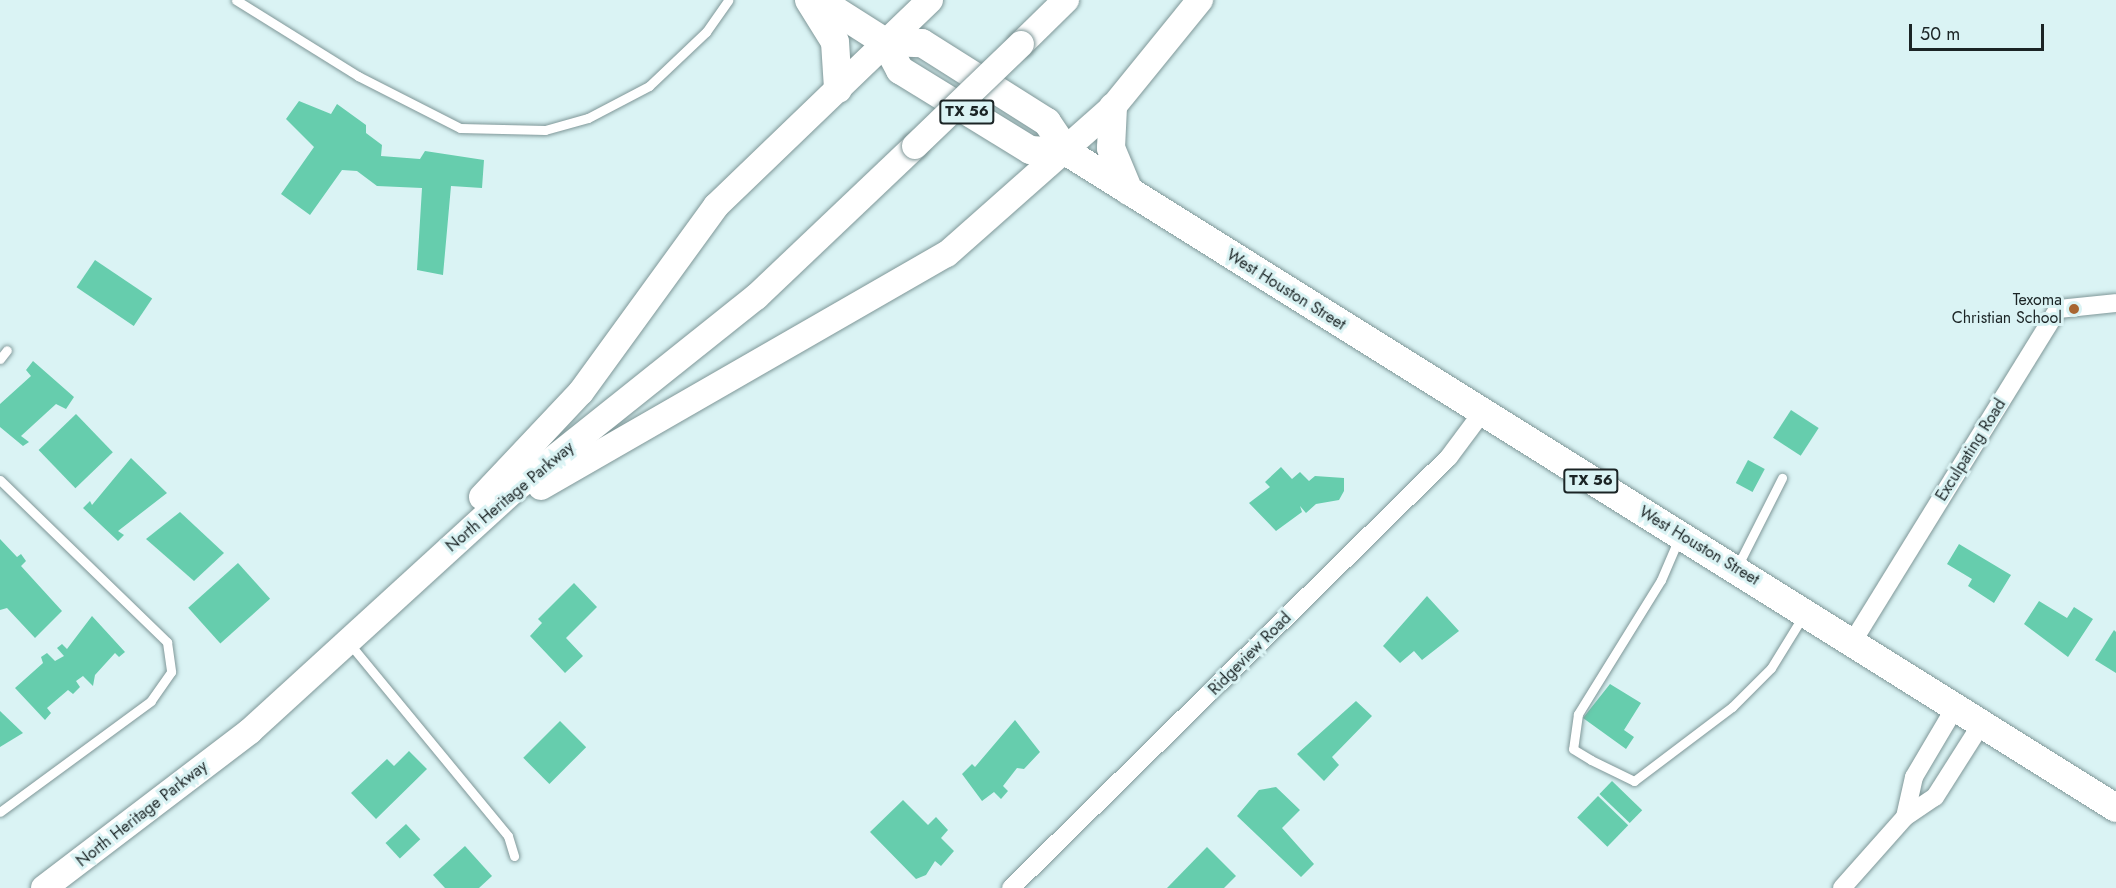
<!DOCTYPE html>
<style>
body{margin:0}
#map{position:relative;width:2116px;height:888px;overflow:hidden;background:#daf3f4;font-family:Jost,sans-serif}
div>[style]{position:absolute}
.building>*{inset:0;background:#66cdad;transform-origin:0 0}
.roads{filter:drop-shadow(0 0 2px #7f9798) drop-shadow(0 0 2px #7f9798)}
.service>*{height:9px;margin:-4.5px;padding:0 4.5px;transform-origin:4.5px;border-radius:4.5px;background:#fff}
.minor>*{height:18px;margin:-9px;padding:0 9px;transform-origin:9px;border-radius:9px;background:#fff}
.secondary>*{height:26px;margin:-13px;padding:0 13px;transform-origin:13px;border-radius:13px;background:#fff}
.primary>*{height:28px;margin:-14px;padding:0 14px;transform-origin:14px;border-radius:14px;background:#fff}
.bridges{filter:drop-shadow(0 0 2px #7f9798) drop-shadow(0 0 2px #7f9798)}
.secondary-bridge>*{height:26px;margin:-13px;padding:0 13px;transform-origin:13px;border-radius:13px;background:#fff}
.dots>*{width:16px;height:16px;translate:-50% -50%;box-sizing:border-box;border:3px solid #daf3f4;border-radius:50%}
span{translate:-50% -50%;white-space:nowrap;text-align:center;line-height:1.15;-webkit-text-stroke:6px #daf3f4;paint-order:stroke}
.shield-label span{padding:2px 4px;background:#daf3f4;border:2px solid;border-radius:4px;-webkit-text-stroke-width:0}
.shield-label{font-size:15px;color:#1b2425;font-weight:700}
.street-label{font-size:16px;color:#1b2425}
.poi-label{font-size:16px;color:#1b2425}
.right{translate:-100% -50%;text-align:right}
.scale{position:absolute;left:1909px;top:24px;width:135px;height:27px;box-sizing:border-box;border:3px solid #1b2425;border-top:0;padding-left:8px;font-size:18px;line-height:21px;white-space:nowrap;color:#1b2425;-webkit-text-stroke:4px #daf3f4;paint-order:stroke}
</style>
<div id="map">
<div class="building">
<div style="clip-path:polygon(299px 101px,331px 114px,337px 104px,366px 125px,366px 133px,382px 145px,381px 156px,420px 159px,425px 151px,484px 160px,482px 188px,451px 186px,443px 275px,417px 270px,422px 188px,377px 186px,357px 171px,342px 170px,310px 215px,281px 194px,314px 147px,286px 119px)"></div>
<div style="left:95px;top:260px;width:69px;height:33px;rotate:34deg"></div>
<div style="clip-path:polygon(33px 361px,74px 397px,66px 409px,56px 404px,21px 436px,29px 442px,23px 446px,0 427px,0 404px,31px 376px,26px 370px)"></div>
<div style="left:1791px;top:410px;width:33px;height:33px;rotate:33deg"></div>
<div style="left:76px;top:414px;width:53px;height:52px;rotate:46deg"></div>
<div style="clip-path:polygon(131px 458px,167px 493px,118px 531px,124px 535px,118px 541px,83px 508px,90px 501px,92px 505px)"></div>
<div style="left:1748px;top:460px;width:19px;height:26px;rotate:28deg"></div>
<div style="clip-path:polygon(1281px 467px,1292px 479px,1300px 472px,1309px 481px,1315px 476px,1344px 478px,1344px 491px,1339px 500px,1316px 504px,1306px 513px,1300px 506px,1302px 512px,1276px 531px,1249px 503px,1270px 487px,1265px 482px)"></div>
<div style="clip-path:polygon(180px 512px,224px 553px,194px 581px,146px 539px)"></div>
<div style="clip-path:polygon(0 539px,17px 557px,21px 554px,26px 561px,21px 566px,62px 611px,35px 638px,7px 608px,0 610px)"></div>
<div style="clip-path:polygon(1959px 544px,2011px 575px,1994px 603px,1968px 586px,1972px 579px,1947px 564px)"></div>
<div style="left:238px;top:563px;width:48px;height:67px;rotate:48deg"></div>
<div style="clip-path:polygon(574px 583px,597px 607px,566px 638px,583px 656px,565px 673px,530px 636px,542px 623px,538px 619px)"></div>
<div style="clip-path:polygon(1427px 596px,1459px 631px,1422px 660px,1414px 651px,1400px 663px,1383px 646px)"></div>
<div style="clip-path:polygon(2039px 601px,2067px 618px,2074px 607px,2093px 619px,2068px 657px,2024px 624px)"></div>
<div style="clip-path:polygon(92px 616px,125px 652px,119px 657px,115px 653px,95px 675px,93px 686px,83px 676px,76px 681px,80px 687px,73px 694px,68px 690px,47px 708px,51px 713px,45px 720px,15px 688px,43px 663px,41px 657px,47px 653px,55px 661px,64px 656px,57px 648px,62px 644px,67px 649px)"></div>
<div style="clip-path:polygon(2114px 630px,2116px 632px,2116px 673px,2095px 660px)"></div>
<div style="clip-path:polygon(1610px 684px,1641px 703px,1624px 730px,1634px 737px,1626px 749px,1583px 718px)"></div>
<div style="clip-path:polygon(1356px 701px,1372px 716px,1332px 757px,1339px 765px,1324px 781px,1297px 754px)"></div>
<div style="clip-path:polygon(0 711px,23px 733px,0 747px)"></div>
<div style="clip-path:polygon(1015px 720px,1040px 752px,1024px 769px,1017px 768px,1003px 786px,1008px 791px,1001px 799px,994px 792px,982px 801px,962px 774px,972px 764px,975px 767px)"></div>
<div style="left:560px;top:721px;width:37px;height:52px;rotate:45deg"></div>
<div style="clip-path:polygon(409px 751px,427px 769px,376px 819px,351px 793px,387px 759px,394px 766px)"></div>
<div style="left:1612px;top:781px;width:42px;height:18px;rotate:44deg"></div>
<div style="clip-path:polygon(1276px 787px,1300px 810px,1282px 828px,1314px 864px,1301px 877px,1237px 816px,1259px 790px)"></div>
<div style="left:1598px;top:796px;width:42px;height:30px;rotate:44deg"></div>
<div style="clip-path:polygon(903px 800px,928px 825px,936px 817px,948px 830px,941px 838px,954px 851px,941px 866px,935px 861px,926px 875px,916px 879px,870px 832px)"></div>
<div style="left:406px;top:824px;width:21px;height:28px;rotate:47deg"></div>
<div style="clip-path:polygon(465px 846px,492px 876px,479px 888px,445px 888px,433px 875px)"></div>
<div style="clip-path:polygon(1207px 847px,1236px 876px,1224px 888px,1167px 888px)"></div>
</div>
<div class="roads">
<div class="service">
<div style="left:236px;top:0;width:144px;rotate:31.9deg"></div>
<div style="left:358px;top:76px;width:114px;rotate:27deg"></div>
<div style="left:460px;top:128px;width:85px;rotate:1.3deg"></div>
<div style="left:545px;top:130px;width:45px;rotate:-15.6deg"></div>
<div style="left:588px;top:118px;width:69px;rotate:-27.7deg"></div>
<div style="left:649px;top:86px;width:79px;rotate:-43.5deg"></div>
<div style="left:706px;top:32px;width:39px;rotate:-55deg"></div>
<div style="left:0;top:359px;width:11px;rotate:-52deg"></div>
<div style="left:0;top:480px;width:233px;rotate:44.1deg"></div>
<div style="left:167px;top:642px;width:30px;rotate:82deg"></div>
<div style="left:171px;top:672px;width:35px;rotate:125deg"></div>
<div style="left:151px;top:701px;width:187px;rotate:143.7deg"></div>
<div style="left:1679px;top:538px;width:46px;rotate:113.2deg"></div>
<div style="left:1661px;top:580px;width:158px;rotate:121.8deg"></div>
<div style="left:1578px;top:714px;width:35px;rotate:98deg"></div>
<div style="left:1573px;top:749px;width:21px;rotate:31deg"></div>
<div style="left:1591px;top:760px;width:48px;rotate:26deg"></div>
<div style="left:1634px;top:781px;width:123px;rotate:-37.1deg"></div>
<div style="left:1732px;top:707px;width:55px;rotate:-45deg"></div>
<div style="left:1771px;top:668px;width:61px;rotate:-58.4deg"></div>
<div style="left:1737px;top:567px;width:100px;rotate:-63.2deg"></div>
<div style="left:349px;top:643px;width:250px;rotate:50.5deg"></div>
<div style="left:508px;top:836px;width:21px;rotate:73deg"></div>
</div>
<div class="minor">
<div style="left:1853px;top:641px;width:390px;rotate:-58.3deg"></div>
<div style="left:2058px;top:309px;width:58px;rotate:-5.9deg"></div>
<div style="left:1905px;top:817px;width:41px;rotate:-77.3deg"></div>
<div style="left:1914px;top:777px;width:82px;rotate:-59.4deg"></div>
<div style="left:1011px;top:888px;width:614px;rotate:-44.54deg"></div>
<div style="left:1449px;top:457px;width:54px;rotate:-53.3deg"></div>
<div style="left:1842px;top:888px;width:95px;rotate:-48.4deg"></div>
<div style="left:1905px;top:817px;width:36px;rotate:-34deg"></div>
<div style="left:1935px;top:797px;width:88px;rotate:-57.6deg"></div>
</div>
<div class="secondary">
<div style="left:1021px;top:44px;width:63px;rotate:-44.4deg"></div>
<div style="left:541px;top:487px;width:468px;rotate:-29.9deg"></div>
<div style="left:947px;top:254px;width:222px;rotate:-41.5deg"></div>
<div style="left:1113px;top:107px;width:138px;rotate:-50.9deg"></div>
<div style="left:482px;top:497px;width:144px;rotate:-46.7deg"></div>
<div style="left:581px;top:392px;width:230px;rotate:-54deg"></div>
<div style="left:716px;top:206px;width:297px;rotate:-43.9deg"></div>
<div style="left:44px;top:888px;width:259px;rotate:-37.3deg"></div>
<div style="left:250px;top:731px;width:357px;rotate:-42.4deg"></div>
<div style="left:514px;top:490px;width:310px;rotate:-38.6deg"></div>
<div style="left:756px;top:297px;width:219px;rotate:-43.5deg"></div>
</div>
<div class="primary">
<div style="left:809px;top:0;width:49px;rotate:58.2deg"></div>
<div style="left:835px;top:42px;width:47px;rotate:86.3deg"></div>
<div style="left:819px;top:0;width:78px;rotate:32.5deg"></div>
<div style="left:885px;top:42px;width:37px;rotate:2deg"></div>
<div style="left:922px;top:43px;width:148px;rotate:32.3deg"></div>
<div style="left:1047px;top:122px;width:36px;rotate:56deg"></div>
<div style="left:1067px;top:152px;width:1237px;rotate:32.02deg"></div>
<div style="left:885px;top:42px;width:32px;rotate:62deg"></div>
<div style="left:900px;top:70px;width:153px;rotate:31.6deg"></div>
<div style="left:1030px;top:150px;width:37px;rotate:3deg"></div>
<div style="left:1113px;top:107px;width:41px;rotate:92.8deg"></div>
<div style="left:1111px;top:148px;width:47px;rotate:67.3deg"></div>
</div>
</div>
<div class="bridges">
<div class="secondary-bridge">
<div style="left:915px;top:146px;width:147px;rotate:-43.9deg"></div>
</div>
</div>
<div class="dots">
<div style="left:2074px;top:309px;background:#a86632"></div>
</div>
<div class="shield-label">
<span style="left:967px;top:112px">TX 56</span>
<span style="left:1591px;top:481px">TX 56</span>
</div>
<div class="street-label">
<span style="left:1286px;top:290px;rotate:32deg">West Houston Street</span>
<span style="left:1971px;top:450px;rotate:-58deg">Exculpating Road</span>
<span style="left:510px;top:497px;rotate:-40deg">North Heritage Parkway</span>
<span style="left:1699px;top:546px;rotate:31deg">West Houston Street</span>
<span style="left:1250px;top:654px;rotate:-45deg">Ridgeview Road</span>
<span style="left:142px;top:814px;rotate:-38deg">North Heritage Parkway</span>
</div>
<div class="poi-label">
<span class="right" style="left:2062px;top:309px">Texoma<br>Christian School</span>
</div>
<div class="scale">50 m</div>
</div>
